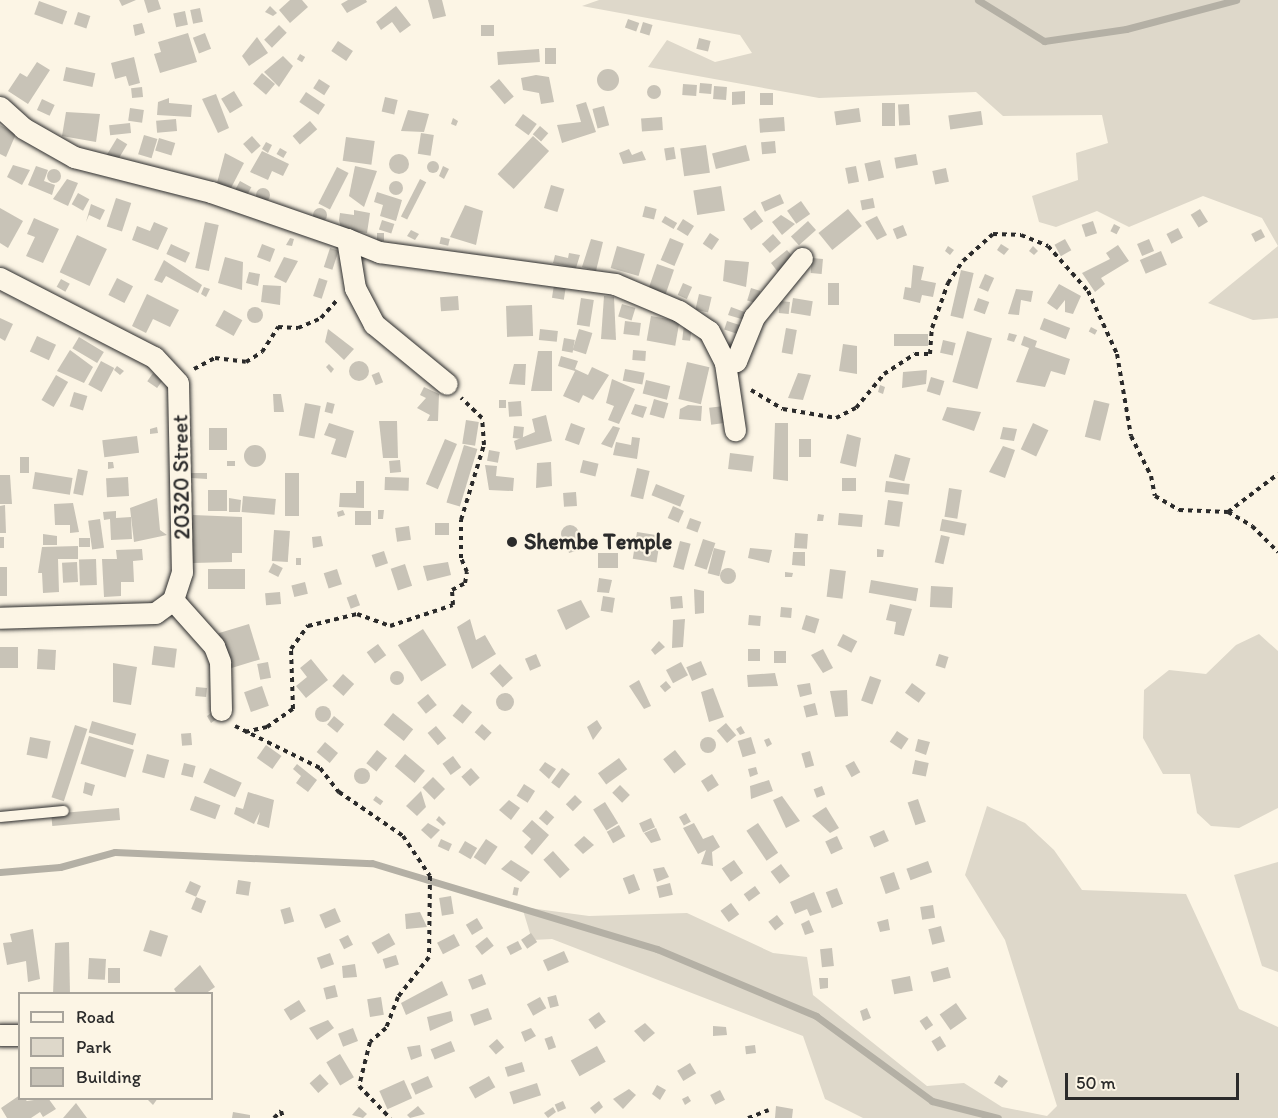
<!DOCTYPE html>
<style>
body{margin:0}
#map{position:relative;width:1278px;height:1118px;overflow:hidden;background:#fcf5e5;font-family:Itim,sans-serif}
div>[style]{position:absolute}
.green>*{inset:0;background:#ded8ca}
.stream>*{height:7px;margin:-3.5px;padding:0 3.5px;transform-origin:3.5px;border-radius:3.5px;background:#b4b0a5}
.building>*{inset:0;background:#c8c3b7;transform-origin:0 0}
.round{border-radius:50%}
.path>*{height:4px;margin-top:-2px;transform-origin:0;background:repeating-linear-gradient(90deg,#2b2b2b 0 4.5px,transparent 0 9px)}
.roads{filter:drop-shadow(0 0 2px #2b2b2b) drop-shadow(0 0 2px #2b2b2b)}
.lane>*{height:10px;margin:-5px;padding:0 5px;transform-origin:5px;border-radius:5px;background:#fcf5e5}
.street>*{height:21px;margin:-10.5px;padding:0 10.5px;transform-origin:10.5px;border-radius:10.5px;background:#fcf5e5}
.dots>*{width:16px;height:16px;translate:-50% -50%;box-sizing:border-box;border:3px solid #fcf5e5;border-radius:50%}
span{translate:-50% -50%;white-space:nowrap;text-align:center;line-height:1.15;-webkit-text-stroke:4.5px #fcf5e5;paint-order:stroke}
.street-label{font-size:22px;color:#2b2b2b}
.poi-label{font-size:22px;color:#2b2b2b;font-weight:700}
.left{translate:0 -50%;text-align:left}
.legend{position:absolute;left:18px;top:992px;width:195px;height:108px;box-sizing:border-box;background:#fcf5e5;border:2px solid #a8a49b;margin:0;padding:8px 10px;list-style:none;font-size:18px;color:#2b2b2b}
.legend li{display:flex;align-items:center;gap:12px;height:30px}
.legend b{width:30px;border:2px solid #a8a49b}
.scale{position:absolute;left:1065px;top:1073px;width:174px;height:27px;box-sizing:border-box;border:3px solid #2b2b2b;border-top:0;padding-left:8px;font-size:18px;line-height:21px;white-space:nowrap;color:#2b2b2b;-webkit-text-stroke:4px #fcf5e5;paint-order:stroke}
</style>
<div id="map">
<div class="green">
<div style="clip-path:polygon(599px 0,1278px 0,1278px 318px,1253px 320px,1208px 303px,1278px 246px,1262px 218px,1203px 196px,1129px 227px,1097px 211px,1056px 227px,1039px 222px,1032px 196px,1078px 180px,1076px 153px,1108px 143px,1102px 115px,1003px 116px,976px 92px,819px 98px,648px 67px,667px 40px,715px 62px,752px 53px,740px 35px,582px 6px)"></div>
<div style="clip-path:polygon(1259px 634px,1278px 651px,1278px 808px,1239px 828px,1211px 826px,1197px 813px,1190px 774px,1163px 774px,1143px 738px,1144px 690px,1169px 670px,1206px 674px,1236px 645px)"></div>
<div style="clip-path:polygon(987px 806px,1025px 823px,1054px 850px,1082px 890px,1186px 894px,1239px 1009px,1278px 1027px,1278px 1118px,863px 1118px,825px 1099px,803px 1036px,552px 939px,532px 940px,522px 907px,589px 916px,687px 913px,773px 953px,807px 957px,813px 995px,927px 1086px,964px 1083px,1002px 1107px,1047px 1116px,1057px 1106px,1005px 940px,965px 875px)"></div>
<div style="clip-path:polygon(1278px 862px,1278px 972px,1262px 966px,1234px 875px)"></div>
</div>
<div class="stream">
<div style="left:978px;top:0;width:78px;rotate:31.8deg"></div>
<div style="left:1044px;top:41px;width:83px;rotate:-8.3deg"></div>
<div style="left:1126px;top:29px;width:114px;rotate:-14.8deg"></div>
<div style="left:0;top:872px;width:60px;rotate:-4.8deg"></div>
<div style="left:60px;top:867px;width:57px;rotate:-15.3deg"></div>
<div style="left:115px;top:852px;width:257px;rotate:2.5deg"></div>
<div style="left:372px;top:863px;width:298px;rotate:16.8deg"></div>
<div style="left:657px;top:949px;width:173px;rotate:22.8deg"></div>
<div style="left:816px;top:1016px;width:144px;rotate:36.2deg"></div>
<div style="left:932px;top:1101px;width:68px;rotate:14.4deg"></div>
</div>
<div class="building">
<div style="clip-path:polygon(119px 0,136px 0,122px 6px)"></div>
<div style="clip-path:polygon(144px 0,158px 0,161px 9px,148px 13px)"></div>
<div style="clip-path:polygon(290px 0,302px 0,308px 7px,290px 23px,279px 10px)"></div>
<div style="clip-path:polygon(348px 0,366px 0,367px 2px,347px 13px,341px 4px)"></div>
<div style="clip-path:polygon(428px 0,442px 0,446px 16px,433px 19px)"></div>
<div style="left:39px;top:1px;width:30px;height:14px;rotate:20deg"></div>
<div style="clip-path:polygon(270px 6px,277px 13px,273px 16px,265px 12px)"></div>
<div style="clip-path:polygon(396px 6px,411px 25px,400px 33px,392px 22px,381px 30px,376px 22px)"></div>
<div style="left:200px;top:8px;width:14px;height:10px;rotate:78deg"></div>
<div style="left:185px;top:11px;width:14px;height:12px;rotate:78deg"></div>
<div style="left:78px;top:12px;width:13px;height:13px;rotate:18deg"></div>
<div style="left:628px;top:19px;width:12px;height:9px;rotate:20deg"></div>
<div style="left:643px;top:22px;width:10px;height:11px;rotate:17deg"></div>
<div style="clip-path:polygon(142px 23px,145px 33px,135px 36px,133px 25px)"></div>
<div style="left:279px;top:25px;width:11px;height:21px;rotate:45deg"></div>
<div style="left:481px;top:25px;width:13px;height:11px"></div>
<div style="clip-path:polygon(188px 33px,197px 62px,160px 73px,154px 54px,161px 52px,158px 42px)"></div>
<div style="left:205px;top:33px;width:17px;height:13px;rotate:69deg"></div>
<div style="clip-path:polygon(257px 37px,268px 53px,249px 66px,242px 56px)"></div>
<div style="left:699px;top:38px;width:12px;height:11px;rotate:14deg"></div>
<div style="left:338px;top:41px;width:18px;height:12px;rotate:34deg"></div>
<div style="left:545px;top:48px;width:11px;height:16px"></div>
<div style="left:539px;top:49px;width:13px;height:42px;rotate:86deg"></div>
<div style="left:300px;top:54px;width:6px;height:6px;rotate:31deg"></div>
<div style="clip-path:polygon(283px 56px,293px 66px,279px 87px,264px 72px)"></div>
<div style="clip-path:polygon(134px 57px,140px 83px,129px 86px,126px 76px,115px 79px,111px 63px)"></div>
<div style="clip-path:polygon(37px 62px,50px 70px,28px 104px,8px 91px,20px 73px,27px 77px)"></div>
<div style="left:66px;top:67px;width:30px;height:14px;rotate:12deg"></div>
<div class="round" style="left:597px;top:69px;width:22px;height:22px"></div>
<div style="left:262px;top:73px;width:17px;height:14px;rotate:40deg"></div>
<div style="clip-path:polygon(536px 75px,549px 77px,554px 102px,541px 104px,539px 93px,523px 90px,521px 78px)"></div>
<div style="left:319px;top:79px;width:13px;height:11px;rotate:32deg"></div>
<div style="left:499px;top:79px;width:23px;height:12px;rotate:50deg"></div>
<div style="left:700px;top:83px;width:12px;height:10px;rotate:5deg"></div>
<div style="left:683px;top:84px;width:14px;height:11px;rotate:4deg"></div>
<div class="round" style="left:647px;top:85px;width:14px;height:14px"></div>
<div style="left:714px;top:86px;width:13px;height:13px;rotate:4deg"></div>
<div style="left:142px;top:87px;width:10px;height:11px;rotate:84deg"></div>
<div style="left:234px;top:91px;width:17px;height:15px;rotate:59deg"></div>
<div style="clip-path:polygon(745px 91px,745px 104px,732px 105px,732px 92px)"></div>
<div style="left:306px;top:92px;width:23px;height:12px;rotate:34deg"></div>
<div style="left:773px;top:93px;width:12px;height:13px;rotate:90deg"></div>
<div style="clip-path:polygon(216px 94px,229px 128px,218px 133px,202px 99px)"></div>
<div style="left:385px;top:97px;width:13px;height:15px;rotate:13deg"></div>
<div style="clip-path:polygon(169px 98px,169px 103px,192px 105px,191px 117px,157px 115px,158px 102px)"></div>
<div style="left:42px;top:99px;width:14px;height:12px;rotate:25deg"></div>
<div style="clip-path:polygon(586px 102px,596px 132px,562px 143px,557px 125px,581px 122px,576px 105px)"></div>
<div style="left:882px;top:103px;width:13px;height:23px"></div>
<div style="left:909px;top:104px;width:21px;height:11px;rotate:87deg"></div>
<div style="left:604px;top:106px;width:20px;height:12px;rotate:75deg"></div>
<div style="left:130px;top:108px;width:14px;height:13px;rotate:8deg"></div>
<div style="left:859px;top:108px;width:14px;height:25px;rotate:82deg"></div>
<div style="clip-path:polygon(408px 110px,429px 114px,424px 132px,401px 131px)"></div>
<div style="left:981px;top:111px;width:14px;height:33px;rotate:82deg"></div>
<div style="clip-path:polygon(66px 112px,100px 114px,96px 142px,62px 136px)"></div>
<div style="left:523px;top:114px;width:17px;height:14px;rotate:36deg"></div>
<div style="left:662px;top:117px;width:13px;height:21px;rotate:86deg"></div>
<div style="left:784px;top:117px;width:14px;height:25px;rotate:86deg"></div>
<div style="clip-path:polygon(453px 118px,458px 121px,456px 126px,451px 124px)"></div>
<div style="left:176px;top:119px;width:12px;height:20px;rotate:85deg"></div>
<div style="left:310px;top:121px;width:11px;height:23px;rotate:49deg"></div>
<div style="left:130px;top:123px;width:10px;height:21px;rotate:84deg"></div>
<div style="clip-path:polygon(0 125px,16px 134px,6px 157px,0 154px)"></div>
<div style="left:540px;top:126px;width:11px;height:11px;rotate:41deg"></div>
<div style="left:421px;top:133px;width:13px;height:21px;rotate:9deg"></div>
<div style="left:144px;top:135px;width:14px;height:20px;rotate:17deg"></div>
<div style="left:252px;top:136px;width:13px;height:12px;rotate:48deg"></div>
<div style="left:533px;top:136px;width:22px;height:52px;rotate:43deg"></div>
<div style="left:346px;top:137px;width:29px;height:24px;rotate:8deg"></div>
<div style="left:117px;top:138px;width:12px;height:22px;rotate:31deg"></div>
<div style="left:159px;top:138px;width:17px;height:13px;rotate:17deg"></div>
<div style="left:775px;top:141px;width:12px;height:14px;rotate:85deg"></div>
<div style="clip-path:polygon(266px 142px,272px 145px,268px 153px,262px 149px)"></div>
<div style="left:706px;top:145px;width:28px;height:26px;rotate:82deg"></div>
<div style="left:746px;top:145px;width:16px;height:35px;rotate:76deg"></div>
<div style="left:674px;top:147px;width:12px;height:10px;rotate:81deg"></div>
<div style="left:280px;top:148px;width:8px;height:7px;rotate:30deg"></div>
<div style="clip-path:polygon(629px 149px,632px 155px,642px 151px,646px 160px,623px 164px,619px 153px)"></div>
<div style="clip-path:polygon(262px 151px,289px 164px,283px 176px,272px 171px,268px 180px,250px 172px)"></div>
<div style="clip-path:polygon(225px 153px,244px 163px,230px 190px,217px 183px)"></div>
<div style="left:916px;top:154px;width:11px;height:22px;rotate:80deg"></div>
<div class="round" style="left:389px;top:154px;width:20px;height:20px"></div>
<div style="left:880px;top:160px;width:18px;height:16px;rotate:77deg"></div>
<div class="round" style="left:427px;top:161px;width:12px;height:12px"></div>
<div style="clip-path:polygon(13px 165px,30px 170px,22px 185px,7px 177px)"></div>
<div style="clip-path:polygon(36px 166px,48px 170px,44px 181px,55px 185px,52px 195px,28px 185px)"></div>
<div style="clip-path:polygon(355px 166px,377px 171px,364px 207px,349px 196px)"></div>
<div style="clip-path:polygon(443px 166px,449px 169px,444px 179px,439px 176px)"></div>
<div style="left:856px;top:166px;width:16px;height:11px;rotate:79deg"></div>
<div style="left:337px;top:167px;width:13px;height:41px;rotate:27deg"></div>
<div style="left:946px;top:168px;width:14px;height:14px;rotate:78deg"></div>
<div class="round" style="left:47px;top:169px;width:14px;height:14px"></div>
<div style="clip-path:polygon(67px 179px,78px 183px,68px 206px,53px 199px)"></div>
<div style="left:420px;top:179px;width:7px;height:42px;rotate:27deg"></div>
<div class="round" style="left:389px;top:181px;width:14px;height:14px"></div>
<div style="left:240px;top:181px;width:13px;height:10px;rotate:29deg"></div>
<div style="left:551px;top:185px;width:14px;height:24px;rotate:17deg"></div>
<div style="left:721px;top:186px;width:25px;height:28px;rotate:81deg"></div>
<div class="round" style="left:256px;top:188px;width:14px;height:14px"></div>
<div style="clip-path:polygon(377px 192px,402px 200px,396px 221px,380px 216px,383px 205px,374px 202px)"></div>
<div style="left:78px;top:193px;width:13px;height:13px;rotate:29deg"></div>
<div style="left:780px;top:194px;width:10px;height:21px;rotate:66deg"></div>
<div style="left:116px;top:198px;width:16px;height:30px;rotate:18deg"></div>
<div style="left:873px;top:198px;width:10px;height:13px;rotate:79deg"></div>
<div style="left:801px;top:201px;width:16px;height:17px;rotate:55deg"></div>
<div style="clip-path:polygon(91px 204px,105px 210px,100px 220px,89px 215px,86px 222px)"></div>
<div style="clip-path:polygon(465px 205px,483px 211px,476px 245px,450px 237px)"></div>
<div style="left:645px;top:206px;width:12px;height:11px;rotate:14deg"></div>
<div style="clip-path:polygon(0 208px,23px 221px,8px 248px,0 243px)"></div>
<div class="round" style="left:313px;top:208px;width:14px;height:14px"></div>
<div style="left:848px;top:209px;width:22px;height:38px;rotate:51deg"></div>
<div style="left:1200px;top:209px;width:15px;height:11px;rotate:58deg"></div>
<div style="clip-path:polygon(354px 210px,370px 213px,367px 233px,359px 232px,358px 236px,341px 228px,339px 220px,340px 213px,354px 215px)"></div>
<div style="left:755px;top:210px;width:14px;height:15px;rotate:54deg"></div>
<div style="clip-path:polygon(781px 215px,795px 224px,782px 235px,772px 222px)"></div>
<div style="left:665px;top:216px;width:14px;height:7px;rotate:30deg"></div>
<div style="clip-path:polygon(877px 216px,887px 235px,877px 240px,865px 222px)"></div>
<div style="clip-path:polygon(34px 218px,59px 229px,43px 263px,26px 256px,35px 237px,27px 234px)"></div>
<div style="left:683px;top:219px;width:13px;height:12px;rotate:32deg"></div>
<div style="left:382px;top:220px;width:13px;height:10px;rotate:18deg"></div>
<div style="left:808px;top:221px;width:12px;height:23px;rotate:48deg"></div>
<div style="left:1093px;top:221px;width:13px;height:12px;rotate:72deg"></div>
<div style="clip-path:polygon(154px 222px,168px 228px,158px 250px,132px 240px,137px 226px,150px 231px)"></div>
<div style="left:205px;top:222px;width:14px;height:47px;rotate:12deg"></div>
<div style="left:1114px;top:224px;width:7px;height:8px;rotate:27deg"></div>
<div style="left:903px;top:225px;width:11px;height:11px;rotate:68deg"></div>
<div style="left:1178px;top:228px;width:11px;height:13px;rotate:63deg"></div>
<div style="left:1261px;top:229px;width:9px;height:11px;rotate:63deg"></div>
<div style="clip-path:polygon(411px 230px,419px 234px,415px 240px,407px 236px)"></div>
<div style="left:377px;top:233px;width:7px;height:8px"></div>
<div style="left:710px;top:233px;width:11px;height:13px;rotate:34deg"></div>
<div style="left:773px;top:234px;width:12px;height:15px;rotate:48deg"></div>
<div style="left:77px;top:235px;width:33px;height:41px;rotate:25deg"></div>
<div style="left:441px;top:237px;width:9px;height:7px;rotate:13deg"></div>
<div style="clip-path:polygon(290px 238px,294px 239px,292px 246px,286px 245px)"></div>
<div style="left:670px;top:238px;width:15px;height:24px;rotate:23deg"></div>
<div style="clip-path:polygon(591px 239px,603px 242px,596px 271px,582px 267px)"></div>
<div style="left:1065px;top:239px;width:13px;height:12px;rotate:61deg"></div>
<div style="left:1149px;top:239px;width:13px;height:13px;rotate:67deg"></div>
<div style="left:171px;top:244px;width:21px;height:11px;rotate:25deg"></div>
<div style="left:262px;top:244px;width:14px;height:14px;rotate:21deg"></div>
<div style="clip-path:polygon(1001px 244px,1009px 249px,1004px 255px,997px 250px)"></div>
<div style="clip-path:polygon(1118px 245px,1129px 261px,1101px 278px,1105px 284px,1095px 292px,1082px 273px,1110px 259px,1106px 253px)"></div>
<div style="left:617px;top:246px;width:29px;height:23px;rotate:16deg"></div>
<div style="clip-path:polygon(948px 246px,954px 250px,950px 255px,945px 251px)"></div>
<div style="clip-path:polygon(1033px 246px,1038px 251px,1034px 255px,1029px 251px)"></div>
<div style="left:330px;top:248px;width:9px;height:20px;rotate:18deg"></div>
<div style="clip-path:polygon(787px 250px,794px 258px,781px 276px,771px 263px)"></div>
<div style="left:1161px;top:251px;width:15px;height:23px;rotate:67deg"></div>
<div style="clip-path:polygon(569px 253px,580px 255px,576px 268px,553px 263px,555px 255px,568px 258px)"></div>
<div style="clip-path:polygon(225px 257px,243px 262px,242px 290px,218px 283px)"></div>
<div style="clip-path:polygon(284px 257px,298px 261px,286px 283px,274px 277px)"></div>
<div style="left:812px;top:258px;width:11px;height:15px;rotate:5deg"></div>
<div style="clip-path:polygon(164px 260px,202px 285px,198px 293px,166px 276px,162px 283px,154px 280px)"></div>
<div style="clip-path:polygon(725px 260px,749px 262px,746px 287px,723px 281px)"></div>
<div style="left:657px;top:264px;width:18px;height:29px;rotate:19deg"></div>
<div style="clip-path:polygon(913px 265px,924px 267px,921px 280px,936px 283px,933px 297px,922px 295px,920px 303px,903px 299px,905px 287px,911px 288px)"></div>
<div style="left:961px;top:270px;width:13px;height:47px;rotate:13deg"></div>
<div style="clip-path:polygon(249px 272px,260px 274px,258px 286px,246px 283px)"></div>
<div style="left:985px;top:274px;width:10px;height:15px;rotate:24deg"></div>
<div style="left:117px;top:278px;width:18px;height:19px;rotate:27deg"></div>
<div style="left:319px;top:278px;width:9px;height:19px;rotate:18deg"></div>
<div style="left:61px;top:279px;width:10px;height:9px;rotate:29deg"></div>
<div style="left:683px;top:283px;width:10px;height:13px;rotate:24deg"></div>
<div style="left:828px;top:283px;width:11px;height:22px"></div>
<div style="clip-path:polygon(1059px 284px,1081px 296px,1073px 314px,1065px 312px,1065px 300px,1057px 310px,1047px 303px)"></div>
<div style="clip-path:polygon(263px 285px,281px 286px,280px 305px,261px 302px)"></div>
<div style="left:554px;top:285px;width:12px;height:13px;rotate:9deg"></div>
<div style="clip-path:polygon(204px 287px,210px 289px,206px 297px,201px 294px)"></div>
<div style="left:751px;top:288px;width:10px;height:13px;rotate:17deg"></div>
<div style="clip-path:polygon(1016px 289px,1033px 291px,1031px 302px,1021px 300px,1019px 315px,1008px 314px)"></div>
<div style="clip-path:polygon(147px 294px,179px 310px,170px 327px,153px 319px,146px 333px,132px 326px)"></div>
<div style="left:699px;top:294px;width:13px;height:16px;rotate:13deg"></div>
<div style="left:458px;top:296px;width:14px;height:18px;rotate:86deg"></div>
<div style="clip-path:polygon(604px 296px,614px 297px,616px 340px,601px 339px)"></div>
<div style="left:581px;top:298px;width:13px;height:27px;rotate:9deg"></div>
<div style="left:793px;top:298px;width:20px;height:15px;rotate:9deg"></div>
<div style="left:978px;top:298px;width:12px;height:13px;rotate:20deg"></div>
<div style="left:780px;top:301px;width:10px;height:12px;rotate:6deg"></div>
<div style="left:622px;top:304px;width:14px;height:13px;rotate:17deg"></div>
<div style="left:532px;top:305px;width:31px;height:26px;rotate:88deg"></div>
<div class="round" style="left:247px;top:307px;width:16px;height:16px"></div>
<div style="clip-path:polygon(731px 307px,750px 314px,748px 321px,728px 315px)"></div>
<div style="left:224px;top:310px;width:21px;height:18px;rotate:29deg"></div>
<div style="left:651px;top:316px;width:29px;height:25px;rotate:10deg"></div>
<div style="clip-path:polygon(0 318px,13px 324px,5px 341px,0 338px)"></div>
<div style="left:1044px;top:318px;width:28px;height:12px;rotate:21deg"></div>
<div style="left:625px;top:321px;width:16px;height:13px;rotate:7deg"></div>
<div style="left:727px;top:321px;width:19px;height:9px;rotate:18deg"></div>
<div style="left:684px;top:325px;width:8px;height:15px;rotate:7deg"></div>
<div style="left:1091px;top:327px;width:7px;height:5px;rotate:27deg"></div>
<div style="left:786px;top:328px;width:11px;height:25px;rotate:10deg"></div>
<div style="clip-path:polygon(328px 329px,354px 349px,344px 360px,325px 342px)"></div>
<div style="left:540px;top:329px;width:18px;height:11px;rotate:6deg"></div>
<div style="left:579px;top:329px;width:14px;height:22px;rotate:17deg"></div>
<div style="left:967px;top:331px;width:26px;height:53px;rotate:16deg"></div>
<div style="clip-path:polygon(1009px 333px,1017px 335px,1014px 342px,1007px 340px)"></div>
<div style="left:894px;top:334px;width:34px;height:12px"></div>
<div style="left:37px;top:336px;width:21px;height:17px;rotate:25deg"></div>
<div style="clip-path:polygon(1024px 336px,1037px 341px,1035px 347px,1070px 359px,1065px 375px,1051px 371px,1045px 387px,1016px 382px,1029px 348px,1021px 345px)"></div>
<div style="left:79px;top:337px;width:29px;height:13px;rotate:31deg"></div>
<div style="left:564px;top:338px;width:11px;height:13px;rotate:10deg"></div>
<div style="left:943px;top:340px;width:13px;height:13px;rotate:13deg"></div>
<div style="clip-path:polygon(843px 344px,857px 346px,857px 374px,839px 371px)"></div>
<div style="clip-path:polygon(70px 350px,93px 367px,84px 383px,57px 371px)"></div>
<div style="left:633px;top:350px;width:13px;height:10px;rotate:4deg"></div>
<div style="clip-path:polygon(538px 351px,552px 351px,552px 391px,531px 391px)"></div>
<div style="clip-path:polygon(561px 356px,578px 361px,575px 369px,588px 375px,592px 367px,609px 375px,593px 400px,583px 395px,579px 403px,563px 396px,575px 371px,558px 366px)"></div>
<div class="round" style="left:349px;top:361px;width:20px;height:20px"></div>
<div style="left:101px;top:361px;width:15px;height:27px;rotate:28deg"></div>
<div style="left:687px;top:362px;width:23px;height:38px;rotate:13deg"></div>
<div style="clip-path:polygon(329px 364px,334px 369px,331px 373px,326px 367px)"></div>
<div style="clip-path:polygon(514px 364px,526px 364px,525px 385px,509px 384px)"></div>
<div style="clip-path:polygon(117px 366px,124px 371px,120px 375px,114px 370px)"></div>
<div style="left:625px;top:369px;width:20px;height:12px;rotate:11deg"></div>
<div style="clip-path:polygon(927px 370px,926px 384px,902px 388px,903px 372px)"></div>
<div style="left:379px;top:372px;width:11px;height:8px;rotate:68deg"></div>
<div style="left:153px;top:373px;width:12px;height:10px;rotate:35deg"></div>
<div style="clip-path:polygon(798px 373px,811px 375px,803px 400px,788px 398px)"></div>
<div style="left:56px;top:375px;width:14px;height:29px;rotate:30deg"></div>
<div style="left:931px;top:377px;width:14px;height:15px;rotate:17deg"></div>
<div style="clip-path:polygon(612px 379px,635px 389px,619px 424px,608px 420px,614px 406px,606px 403px)"></div>
<div style="left:646px;top:380px;width:25px;height:14px;rotate:14deg"></div>
<div style="clip-path:polygon(880px 385px,885px 387px,883px 394px,878px 392px)"></div>
<div style="clip-path:polygon(424px 387px,439px 394px,438px 421px,427px 421px,430px 415px,417px 408px,426px 398px,420px 395px)"></div>
<div style="left:74px;top:392px;width:14px;height:15px;rotate:17deg"></div>
<div style="clip-path:polygon(273px 394px,281px 394px,284px 412px,274px 412px)"></div>
<div style="left:654px;top:399px;width:15px;height:16px;rotate:16deg"></div>
<div style="left:499px;top:400px;width:7px;height:8px"></div>
<div style="left:1094px;top:400px;width:16px;height:38px;rotate:14deg"></div>
<div style="left:521px;top:401px;width:15px;height:13px;rotate:86deg"></div>
<div style="left:327px;top:402px;width:8px;height:10px;rotate:14deg"></div>
<div style="left:305px;top:403px;width:16px;height:33px;rotate:11deg"></div>
<div style="clip-path:polygon(635px 404px,647px 407px,643px 418px,631px 414px)"></div>
<div style="clip-path:polygon(688px 405px,702px 406px,701px 421px,679px 419px,680px 409px)"></div>
<div style="left:724px;top:406px;width:17px;height:15px;rotate:83deg"></div>
<div style="clip-path:polygon(947px 407px,981px 412px,974px 431px,942px 420px)"></div>
<div style="clip-path:polygon(546px 415px,552px 441px,516px 450px,514px 441px,535px 432px,532px 419px)"></div>
<div style="left:466px;top:420px;width:13px;height:24px;rotate:9deg"></div>
<div style="clip-path:polygon(379px 421px,397px 421px,398px 458px,383px 458px)"></div>
<div style="clip-path:polygon(329px 423px,354px 431px,346px 458px,331px 454px,336px 439px,324px 435px)"></div>
<div style="left:571px;top:423px;width:15px;height:18px;rotate:20deg"></div>
<div style="clip-path:polygon(775px 423px,788px 423px,788px 481px,773px 479px)"></div>
<div style="left:1033px;top:423px;width:17px;height:29px;rotate:25deg"></div>
<div style="left:514px;top:426px;width:10px;height:12px;rotate:6deg"></div>
<div style="clip-path:polygon(613px 426px,620px 428px,612px 448px,601px 444px)"></div>
<div style="clip-path:polygon(157px 427px,158px 433px,150px 434px,150px 429px)"></div>
<div style="clip-path:polygon(1003px 427px,1017px 429px,1014px 441px,1000px 439px)"></div>
<div style="left:209px;top:428px;width:18px;height:22px"></div>
<div style="clip-path:polygon(847px 434px,861px 438px,856px 467px,840px 463px)"></div>
<div style="left:137px;top:436px;width:17px;height:35px;rotate:83deg"></div>
<div style="clip-path:polygon(632px 437px,640px 438px,637px 459px,613px 455px,616px 442px,631px 445px)"></div>
<div style="left:445px;top:439px;width:13px;height:49px;rotate:23deg"></div>
<div style="left:799px;top:439px;width:12px;height:18px"></div>
<div class="round" style="left:244px;top:445px;width:22px;height:22px"></div>
<div style="left:464px;top:445px;width:14px;height:60px;rotate:17deg"></div>
<div style="clip-path:polygon(1003px 446px,1015px 450px,1005px 478px,989px 472px)"></div>
<div style="left:489px;top:450px;width:11px;height:11px;rotate:10deg"></div>
<div style="left:730px;top:453px;width:24px;height:16px;rotate:7deg"></div>
<div style="left:895px;top:454px;width:16px;height:24px;rotate:15deg"></div>
<div style="left:20px;top:457px;width:9px;height:16px"></div>
<div style="left:400px;top:460px;width:12px;height:11px;rotate:85deg"></div>
<div style="left:583px;top:460px;width:16px;height:13px;rotate:14deg"></div>
<div style="left:227px;top:461px;width:8px;height:5px"></div>
<div style="clip-path:polygon(108px 462px,113px 462px,114px 468px,108px 469px)"></div>
<div style="clip-path:polygon(551px 462px,552px 486px,536px 488px,537px 463px)"></div>
<div style="clip-path:polygon(485px 465px,497px 466px,496px 476px,514px 478px,513px 491px,489px 490px)"></div>
<div style="left:637px;top:468px;width:13px;height:29px;rotate:13deg"></div>
<div style="left:78px;top:469px;width:10px;height:25px;rotate:11deg"></div>
<div style="left:35px;top:472px;width:38px;height:17px;rotate:9deg"></div>
<div style="clip-path:polygon(191px 473px,207px 473px,207px 479px,191px 478px)"></div>
<div style="left:285px;top:473px;width:14px;height:43px"></div>
<div style="clip-path:polygon(0 475px,10px 475px,12px 504px,0 504px)"></div>
<div style="left:128px;top:477px;width:19px;height:22px;rotate:87deg"></div>
<div style="left:385px;top:477px;width:24px;height:13px;rotate:2deg"></div>
<div style="left:842px;top:478px;width:14px;height:13px"></div>
<div style="clip-path:polygon(356px 481px,364px 481px,364px 508px,339px 507px,340px 493px,356px 493px)"></div>
<div style="left:886px;top:481px;width:24px;height:11px;rotate:7deg"></div>
<div style="left:656px;top:484px;width:31px;height:12px;rotate:22deg"></div>
<div style="left:949px;top:488px;width:13px;height:29px;rotate:9deg"></div>
<div style="left:208px;top:490px;width:19px;height:21px"></div>
<div style="left:576px;top:492px;width:14px;height:13px;rotate:86deg"></div>
<div style="left:243px;top:496px;width:33px;height:16px;rotate:5deg"></div>
<div style="clip-path:polygon(157px 498px,160px 530px,167px 535px,134px 542px,130px 508px)"></div>
<div style="clip-path:polygon(229px 498px,241px 500px,240px 512px,229px 512px)"></div>
<div style="left:888px;top:500px;width:15px;height:25px;rotate:8deg"></div>
<div style="clip-path:polygon(73px 503px,79px 532px,70px 533px,70px 525px,55px 525px,54px 504px)"></div>
<div style="clip-path:polygon(5px 505px,6px 533px,0 533px,0 506px)"></div>
<div style="left:673px;top:506px;width:12px;height:13px;rotate:24deg"></div>
<div style="clip-path:polygon(343px 510px,345px 515px,338px 517px,337px 512px)"></div>
<div style="clip-path:polygon(378px 510px,384px 510px,383px 519px,378px 519px)"></div>
<div style="clip-path:polygon(116px 511px,116px 518px,131px 517px,132px 539px,111px 540px,110px 519px,104px 520px,103px 512px)"></div>
<div style="left:355px;top:511px;width:16px;height:14px"></div>
<div style="left:839px;top:513px;width:24px;height:12px;rotate:5deg"></div>
<div style="clip-path:polygon(818px 514px,824px 515px,823px 521px,817px 521px)"></div>
<div style="clip-path:polygon(193px 515px,242px 517px,242px 553px,232px 553px,232px 562px,193px 563px,189px 530px)"></div>
<div style="left:690px;top:518px;width:12px;height:11px;rotate:20deg"></div>
<div style="left:100px;top:519px;width:29px;height:12px;rotate:82deg"></div>
<div style="left:942px;top:519px;width:25px;height:12px;rotate:11deg"></div>
<div style="left:449px;top:523px;width:12px;height:14px;rotate:90deg"></div>
<div class="round" style="left:561px;top:525px;width:18px;height:18px"></div>
<div style="left:409px;top:526px;width:14px;height:14px;rotate:82deg"></div>
<div style="left:274px;top:530px;width:16px;height:31px;rotate:4deg"></div>
<div style="left:637px;top:532px;width:24px;height:27px;rotate:9deg"></div>
<div style="left:795px;top:533px;width:13px;height:15px;rotate:4deg"></div>
<div style="clip-path:polygon(43px 534px,57px 536px,57px 545px,43px 545px)"></div>
<div style="left:941px;top:535px;width:9px;height:28px;rotate:13deg"></div>
<div style="clip-path:polygon(321px 536px,323px 546px,313px 548px,312px 537px)"></div>
<div style="left:0;top:537px;width:4px;height:11px"></div>
<div style="left:79px;top:538px;width:11px;height:9px"></div>
<div style="left:703px;top:539px;width:13px;height:28px;rotate:18deg"></div>
<div style="left:680px;top:541px;width:11px;height:27px;rotate:15deg"></div>
<div style="clip-path:polygon(581px 543px,579px 550px,569px 553px,567px 547px)"></div>
<div style="clip-path:polygon(78px 546px,78px 559px,58px 559px,59px 592px,43px 593px,42px 573px,38px 573px,42px 547px)"></div>
<div style="left:714px;top:548px;width:12px;height:26px;rotate:14deg"></div>
<div style="clip-path:polygon(750px 548px,772px 550px,769px 563px,748px 558px)"></div>
<div style="clip-path:polygon(142px 549px,143px 560px,133px 561px,134px 582px,121px 582px,121px 596px,104px 597px,102px 559px,117px 559px,116px 550px)"></div>
<div style="clip-path:polygon(877px 549px,884px 550px,883px 557px,877px 557px)"></div>
<div style="left:384px;top:551px;width:13px;height:13px;rotate:72deg"></div>
<div style="clip-path:polygon(793px 552px,805px 552px,805px 566px,792px 565px)"></div>
<div style="left:618px;top:553px;width:15px;height:20px;rotate:90deg"></div>
<div style="left:296px;top:558px;width:5px;height:7px"></div>
<div style="left:96px;top:559px;width:26px;height:17px;rotate:88deg"></div>
<div style="left:77px;top:562px;width:20px;height:15px;rotate:87deg"></div>
<div style="clip-path:polygon(448px 562px,451px 575px,427px 581px,423px 566px)"></div>
<div style="left:273px;top:563px;width:11px;height:10px;rotate:27deg"></div>
<div style="left:405px;top:564px;width:23px;height:15px;rotate:72deg"></div>
<div style="left:0;top:567px;width:7px;height:29px"></div>
<div class="round" style="left:720px;top:568px;width:16px;height:16px"></div>
<div style="left:245px;top:569px;width:20px;height:37px;rotate:90deg"></div>
<div style="left:337px;top:569px;width:16px;height:14px;rotate:72deg"></div>
<div style="left:830px;top:569px;width:16px;height:28px;rotate:7deg"></div>
<div style="clip-path:polygon(785px 572px,793px 573px,792px 577px,785px 577px)"></div>
<div style="clip-path:polygon(599px 578px,612px 580px,609px 593px,597px 592px)"></div>
<div style="left:871px;top:580px;width:48px;height:13px;rotate:10deg"></div>
<div style="left:305px;top:582px;width:12px;height:14px;rotate:76deg"></div>
<div style="left:931px;top:586px;width:22px;height:21px;rotate:3deg"></div>
<div style="clip-path:polygon(694px 589px,704px 591px,704px 613px,695px 614px)"></div>
<div style="left:280px;top:592px;width:12px;height:15px;rotate:85deg"></div>
<div style="left:356px;top:594px;width:12px;height:10px;rotate:70deg"></div>
<div style="left:603px;top:596px;width:12px;height:15px;rotate:9deg"></div>
<div style="left:682px;top:596px;width:12px;height:12px;rotate:85deg"></div>
<div style="clip-path:polygon(581px 600px,590px 617px,566px 630px,557px 610px)"></div>
<div style="clip-path:polygon(890px 604px,912px 609px,904px 636px,894px 634px,896px 622px,886px 620px)"></div>
<div style="left:781px;top:607px;width:11px;height:10px;rotate:5deg"></div>
<div style="left:749px;top:615px;width:12px;height:10px;rotate:5deg"></div>
<div style="left:806px;top:615px;width:14px;height:15px;rotate:17deg"></div>
<div style="clip-path:polygon(470px 619px,476px 640px,485px 635px,496px 654px,472px 669px,457px 627px)"></div>
<div style="clip-path:polygon(685px 619px,683px 647px,672px 648px,673px 620px)"></div>
<div style="left:249px;top:624px;width:37px;height:32px;rotate:73deg"></div>
<div style="left:423px;top:629px;width:43px;height:30px;rotate:57deg"></div>
<div style="left:843px;top:634px;width:16px;height:13px;rotate:27deg"></div>
<div style="clip-path:polygon(659px 641px,665px 647px,655px 655px,651px 650px)"></div>
<div style="left:378px;top:644px;width:14px;height:14px;rotate:54deg"></div>
<div style="left:154px;top:646px;width:23px;height:19px;rotate:7deg"></div>
<div style="left:18px;top:647px;width:21px;height:18px;rotate:90deg"></div>
<div style="left:38px;top:649px;width:18px;height:20px;rotate:3deg"></div>
<div style="left:748px;top:649px;width:12px;height:12px"></div>
<div style="clip-path:polygon(823px 649px,833px 668px,823px 673px,811px 655px)"></div>
<div style="left:774px;top:651px;width:12px;height:12px"></div>
<div style="left:536px;top:654px;width:13px;height:12px;rotate:67deg"></div>
<div style="left:939px;top:654px;width:10px;height:12px;rotate:17deg"></div>
<div style="clip-path:polygon(311px 659px,328px 680px,306px 698px,296px 686px,307px 677px,300px 668px)"></div>
<div style="left:701px;top:661px;width:15px;height:16px;rotate:67deg"></div>
<div style="left:268px;top:662px;width:16px;height:11px;rotate:79deg"></div>
<div style="left:681px;top:662px;width:15px;height:17px;rotate:62deg"></div>
<div style="clip-path:polygon(113px 663px,137px 667px,131px 705px,113px 702px)"></div>
<div style="left:500px;top:664px;width:19px;height:14px;rotate:47deg"></div>
<div class="round" style="left:390px;top:671px;width:14px;height:14px"></div>
<div style="clip-path:polygon(775px 673px,778px 686px,748px 687px,747px 675px)"></div>
<div style="left:343px;top:674px;width:15px;height:16px;rotate:42deg"></div>
<div style="left:870px;top:676px;width:12px;height:26px;rotate:20deg"></div>
<div style="clip-path:polygon(639px 680px,651px 706px,644px 709px,629px 686px)"></div>
<div style="left:666px;top:681px;width:8px;height:8px;rotate:50deg"></div>
<div style="clip-path:polygon(810px 683px,812px 694px,800px 697px,797px 685px)"></div>
<div style="left:912px;top:683px;width:17px;height:12px;rotate:36deg"></div>
<div style="left:262px;top:686px;width:21px;height:19px;rotate:71deg"></div>
<div style="left:196px;top:687px;width:11px;height:9px;rotate:5deg"></div>
<div style="clip-path:polygon(713px 688px,724px 717px,709px 722px,701px 692px)"></div>
<div style="clip-path:polygon(847px 690px,848px 716px,835px 717px,830px 691px)"></div>
<div class="round" style="left:496px;top:693px;width:18px;height:18px"></div>
<div style="left:428px;top:694px;width:14px;height:14px;rotate:51deg"></div>
<div style="left:815px;top:703px;width:12px;height:12px;rotate:76deg"></div>
<div style="left:462px;top:704px;width:13px;height:15px;rotate:39deg"></div>
<div class="round" style="left:315px;top:706px;width:16px;height:16px"></div>
<div style="clip-path:polygon(215px 710px,219px 717px,211px 723px,207px 716px)"></div>
<div style="left:393px;top:713px;width:26px;height:15px;rotate:39deg"></div>
<div style="left:334px;top:716px;width:13px;height:11px;rotate:39deg"></div>
<div style="clip-path:polygon(597px 720px,602px 728px,593px 740px,587px 727px)"></div>
<div style="left:92px;top:721px;width:46px;height:12px;rotate:16deg"></div>
<div style="left:726px;top:723px;width:16px;height:12px;rotate:50deg"></div>
<div style="left:482px;top:724px;width:13px;height:11px;rotate:42deg"></div>
<div style="left:75px;top:725px;width:13px;height:76px;rotate:18deg"></div>
<div style="left:436px;top:726px;width:16px;height:11px;rotate:50deg"></div>
<div style="clip-path:polygon(741px 726px,745px 733px,740px 735px,736px 729px)"></div>
<div style="left:897px;top:731px;width:14px;height:13px;rotate:34deg"></div>
<div style="left:191px;top:733px;width:12px;height:10px;rotate:85deg"></div>
<div style="left:89px;top:736px;width:47px;height:29px;rotate:17deg"></div>
<div style="left:30px;top:737px;width:21px;height:18px;rotate:11deg"></div>
<div style="left:751px;top:737px;width:17px;height:14px;rotate:73deg"></div>
<div class="round" style="left:700px;top:737px;width:16px;height:16px"></div>
<div style="clip-path:polygon(769px 738px,772px 744px,767px 747px,764px 740px)"></div>
<div style="clip-path:polygon(918px 739px,930px 742px,926px 755px,915px 751px)"></div>
<div style="left:325px;top:742px;width:17px;height:13px;rotate:40deg"></div>
<div style="left:266px;top:745px;width:19px;height:16px;rotate:35deg"></div>
<div style="left:377px;top:750px;width:13px;height:17px;rotate:39deg"></div>
<div style="left:675px;top:750px;width:18px;height:15px;rotate:52deg"></div>
<div style="left:810px;top:751px;width:15px;height:9px;rotate:74deg"></div>
<div style="left:147px;top:754px;width:23px;height:19px;rotate:15deg"></div>
<div style="left:405px;top:754px;width:26px;height:16px;rotate:40deg"></div>
<div style="left:453px;top:756px;width:14px;height:13px;rotate:54deg"></div>
<div style="left:619px;top:758px;width:14px;height:26px;rotate:54deg"></div>
<div style="left:915px;top:760px;width:14px;height:14px;rotate:12deg"></div>
<div style="left:854px;top:761px;width:13px;height:10px;rotate:61deg"></div>
<div style="clip-path:polygon(545px 762px,556px 769px,549px 779px,539px 770px)"></div>
<div style="left:184px;top:763px;width:12px;height:12px;rotate:14deg"></div>
<div style="clip-path:polygon(297px 764px,317px 780px,308px 792px,296px 783px,301px 776px,293px 769px)"></div>
<div style="clip-path:polygon(756px 767px,758px 774px,750px 777px,748px 769px)"></div>
<div style="left:210px;top:768px;width:35px;height:16px;rotate:25deg"></div>
<div style="left:471px;top:768px;width:13px;height:13px;rotate:48deg"></div>
<div style="left:562px;top:768px;width:10px;height:18px;rotate:37deg"></div>
<div class="round" style="left:354px;top:768px;width:16px;height:16px"></div>
<div style="left:712px;top:774px;width:13px;height:13px;rotate:58deg"></div>
<div style="left:433px;top:777px;width:17px;height:15px;rotate:45deg"></div>
<div style="clip-path:polygon(769px 780px,773px 791px,751px 799px,750px 786px)"></div>
<div style="clip-path:polygon(85px 782px,95px 785px,92px 796px,83px 793px)"></div>
<div style="left:524px;top:784px;width:13px;height:14px;rotate:32deg"></div>
<div style="left:620px;top:785px;width:14px;height:11px;rotate:45deg"></div>
<div style="left:822px;top:786px;width:9px;height:9px;rotate:69deg"></div>
<div style="clip-path:polygon(421px 791px,426px 807px,417px 816px,406px 806px)"></div>
<div style="clip-path:polygon(248px 792px,274px 800px,269px 828px,257px 824px,260px 812px,254px 824px,234px 814px,236px 807px,243px 809px)"></div>
<div style="left:575px;top:795px;width:10px;height:13px;rotate:45deg"></div>
<div style="left:195px;top:796px;width:27px;height:15px;rotate:20deg"></div>
<div style="left:376px;top:796px;width:9px;height:5px;rotate:36deg"></div>
<div style="clip-path:polygon(782px 796px,800px 821px,786px 828px,773px 800px)"></div>
<div style="left:918px;top:799px;width:24px;height:11px;rotate:71deg"></div>
<div style="clip-path:polygon(509px 800px,520px 808px,511px 820px,499px 810px)"></div>
<div style="left:605px;top:802px;width:25px;height:14px;rotate:58deg"></div>
<div style="clip-path:polygon(826px 807px,839px 828px,830px 833px,812px 816px)"></div>
<div style="left:119px;top:808px;width:12px;height:68px;rotate:85deg"></div>
<div style="left:546px;top:810px;width:11px;height:11px;rotate:41deg"></div>
<div style="left:686px;top:813px;width:10px;height:8px;rotate:61deg"></div>
<div style="clip-path:polygon(439px 816px,446px 823px,443px 826px,436px 820px)"></div>
<div style="left:651px;top:818px;width:10px;height:13px;rotate:66deg"></div>
<div style="clip-path:polygon(532px 820px,549px 835px,532px 855px,524px 847px,531px 839px,522px 831px)"></div>
<div style="clip-path:polygon(428px 823px,440px 830px,431px 839px,421px 830px)"></div>
<div style="clip-path:polygon(694px 823px,703px 839px,713px 835px,720px 847px,712px 852px,713px 866px,701px 864px,706px 850px,698px 854px,683px 828px)"></div>
<div style="left:758px;top:823px;width:36px;height:14px;rotate:56deg"></div>
<div style="left:619px;top:825px;width:13px;height:14px;rotate:61deg"></div>
<div style="clip-path:polygon(656px 828px,661px 840px,651px 843px,644px 833px)"></div>
<div style="left:884px;top:830px;width:12px;height:16px;rotate:66deg"></div>
<div style="clip-path:polygon(584px 836px,594px 845px,583px 854px,574px 845px)"></div>
<div style="left:837px;top:836px;width:14px;height:13px;rotate:65deg"></div>
<div style="left:441px;top:839px;width:12px;height:8px;rotate:24deg"></div>
<div style="left:486px;top:839px;width:14px;height:22px;rotate:34deg"></div>
<div style="left:465px;top:841px;width:14px;height:13px;rotate:30deg"></div>
<div style="left:553px;top:851px;width:25px;height:13px;rotate:48deg"></div>
<div style="clip-path:polygon(511px 860px,530px 872px,521px 882px,501px 869px)"></div>
<div style="left:734px;top:860px;width:16px;height:15px;rotate:55deg"></div>
<div style="left:928px;top:861px;width:12px;height:23px;rotate:70deg"></div>
<div style="left:781px;top:864px;width:15px;height:13px;rotate:53deg"></div>
<div style="clip-path:polygon(664px 867px,669px 877px,657px 882px,653px 869px)"></div>
<div style="left:894px;top:872px;width:18px;height:15px;rotate:71deg"></div>
<div style="left:634px;top:874px;width:17px;height:12px;rotate:69deg"></div>
<div style="left:238px;top:880px;width:13px;height:14px;rotate:9deg"></div>
<div style="left:190px;top:881px;width:12px;height:12px;rotate:24deg"></div>
<div style="left:670px;top:883px;width:12px;height:14px;rotate:76deg"></div>
<div style="left:755px;top:886px;width:9px;height:14px;rotate:54deg"></div>
<div style="left:514px;top:887px;width:5px;height:8px;rotate:11deg"></div>
<div style="left:837px;top:888px;width:17px;height:12px;rotate:69deg"></div>
<div style="clip-path:polygon(814px 892px,822px 912px,810px 916px,807px 909px,795px 914px,790px 902px)"></div>
<div style="left:451px;top:896px;width:18px;height:12px;rotate:81deg"></div>
<div style="left:196px;top:897px;width:11px;height:13px;rotate:22deg"></div>
<div style="left:731px;top:903px;width:14px;height:13px;rotate:54deg"></div>
<div style="left:933px;top:905px;width:13px;height:13px;rotate:81deg"></div>
<div style="left:290px;top:907px;width:15px;height:10px;rotate:74deg"></div>
<div style="left:335px;top:908px;width:15px;height:17px;rotate:67deg"></div>
<div style="clip-path:polygon(420px 912px,427px 927px,406px 929px,405px 914px)"></div>
<div style="left:777px;top:915px;width:11px;height:11px;rotate:52deg"></div>
<div style="left:477px;top:918px;width:12px;height:13px;rotate:59deg"></div>
<div style="clip-path:polygon(888px 919px,890px 930px,880px 932px,877px 922px)"></div>
<div style="clip-path:polygon(809px 920px,814px 932px,805px 935px,801px 924px)"></div>
<div style="left:941px;top:926px;width:16px;height:13px;rotate:76deg"></div>
<div style="clip-path:polygon(33px 929px,40px 979px,28px 982px,26px 961px,7px 965px,3px 943px,12px 942px,10px 934px)"></div>
<div style="left:150px;top:930px;width:19px;height:22px;rotate:18deg"></div>
<div style="left:389px;top:933px;width:13px;height:20px;rotate:61deg"></div>
<div style="left:531px;top:933px;width:11px;height:12px;rotate:56deg"></div>
<div style="left:454px;top:934px;width:13px;height:19px;rotate:63deg"></div>
<div style="left:348px;top:935px;width:11px;height:10px;rotate:63deg"></div>
<div style="left:487px;top:937px;width:11px;height:15px;rotate:52deg"></div>
<div style="left:518px;top:941px;width:9px;height:13px;rotate:63deg"></div>
<div style="clip-path:polygon(69px 942px,70px 994px,53px 994px,55px 943px)"></div>
<div style="left:832px;top:948px;width:18px;height:12px;rotate:84deg"></div>
<div style="left:564px;top:951px;width:12px;height:23px;rotate:66deg"></div>
<div style="left:330px;top:953px;width:12px;height:14px;rotate:70deg"></div>
<div style="left:396px;top:955px;width:10px;height:14px;rotate:73deg"></div>
<div style="left:89px;top:958px;width:17px;height:21px;rotate:3deg"></div>
<div style="clip-path:polygon(355px 964px,357px 977px,343px 978px,342px 966px)"></div>
<div style="clip-path:polygon(200px 965px,215px 987px,205px 994px,177px 994px,174px 989px)"></div>
<div style="left:948px;top:967px;width:11px;height:18px;rotate:75deg"></div>
<div style="left:108px;top:968px;width:12px;height:15px"></div>
<div style="left:482px;top:974px;width:11px;height:15px;rotate:68deg"></div>
<div style="left:910px;top:976px;width:15px;height:19px;rotate:79deg"></div>
<div style="clip-path:polygon(819px 978px,828px 978px,828px 988px,820px 989px)"></div>
<div style="clip-path:polygon(442px 981px,448px 995px,406px 1015px,401px 1003px)"></div>
<div style="left:335px;top:985px;width:12px;height:12px;rotate:76deg"></div>
<div style="left:556px;top:995px;width:11px;height:9px;rotate:75deg"></div>
<div style="left:381px;top:997px;width:18px;height:14px;rotate:81deg"></div>
<div style="left:540px;top:997px;width:13px;height:15px;rotate:61deg"></div>
<div style="left:299px;top:1000px;width:13px;height:18px;rotate:58deg"></div>
<div style="left:956px;top:1003px;width:19px;height:20px;rotate:55deg"></div>
<div style="left:488px;top:1008px;width:12px;height:19px;rotate:70deg"></div>
<div style="clip-path:polygon(867px 1008px,871px 1018px,863px 1021px,860px 1011px)"></div>
<div style="clip-path:polygon(451px 1011px,453px 1021px,430px 1031px,427px 1017px)"></div>
<div style="left:599px;top:1012px;width:12px;height:13px;rotate:55deg"></div>
<div style="left:927px;top:1016px;width:11px;height:9px;rotate:56deg"></div>
<div style="clip-path:polygon(328px 1020px,334px 1028px,317px 1040px,309px 1028px)"></div>
<div style="clip-path:polygon(645px 1023px,655px 1033px,644px 1042px,634px 1031px)"></div>
<div style="clip-path:polygon(713px 1026px,726px 1027px,727px 1035px,713px 1036px)"></div>
<div style="left:353px;top:1028px;width:14px;height:16px;rotate:69deg"></div>
<div style="clip-path:polygon(531px 1028px,536px 1036px,525px 1042px,521px 1032px)"></div>
<div style="left:552px;top:1036px;width:12px;height:8px;rotate:70deg"></div>
<div style="left:940px;top:1036px;width:12px;height:10px;rotate:59deg"></div>
<div style="left:497px;top:1039px;width:11px;height:11px;rotate:49deg"></div>
<div style="left:451px;top:1041px;width:11px;height:22px;rotate:68deg"></div>
<div style="clip-path:polygon(420px 1045px,422px 1056px,411px 1060px,407px 1047px)"></div>
<div style="left:755px;top:1045px;width:8px;height:10px;rotate:83deg"></div>
<div style="left:597px;top:1046px;width:18px;height:30px;rotate:61deg"></div>
<div style="left:340px;top:1054px;width:27px;height:16px;rotate:59deg"></div>
<div style="left:522px;top:1062px;width:10px;height:18px;rotate:73deg"></div>
<div style="left:690px;top:1063px;width:12px;height:15px;rotate:59deg"></div>
<div style="left:320px;top:1074px;width:13px;height:14px;rotate:48deg"></div>
<div style="clip-path:polygon(999px 1075px,1008px 1081px,1002px 1088px,994px 1083px)"></div>
<div style="left:428px;top:1076px;width:12px;height:19px;rotate:66deg"></div>
<div style="left:489px;top:1076px;width:13px;height:23px;rotate:61deg"></div>
<div style="left:404px;top:1080px;width:20px;height:27px;rotate:66deg"></div>
<div style="left:537px;top:1083px;width:13px;height:29px;rotate:72deg"></div>
<div style="clip-path:polygon(657px 1085px,666px 1090px,660px 1100px,652px 1094px)"></div>
<div style="clip-path:polygon(629px 1089px,636px 1095px,623px 1109px,613px 1099px)"></div>
<div style="left:720px;top:1090px;width:11px;height:11px;rotate:63deg"></div>
<div style="clip-path:polygon(20px 1095px,27px 1101px,48px 1098px,56px 1109px,43px 1117px,40px 1112px,31px 1118px,7px 1118px,1px 1108px)"></div>
<div style="clip-path:polygon(688px 1096px,691px 1101px,685px 1105px,682px 1099px)"></div>
<div style="clip-path:polygon(146px 1098px,158px 1098px,153px 1105px)"></div>
<div style="left:563px;top:1101px;width:8px;height:9px;rotate:67deg"></div>
<div style="clip-path:polygon(599px 1101px,603px 1107px,595px 1114px,590px 1108px)"></div>
<div style="clip-path:polygon(76px 1103px,87px 1118px,63px 1118px)"></div>
<div style="clip-path:polygon(418px 1106px,425px 1114px,410px 1118px,407px 1115px)"></div>
<div style="clip-path:polygon(776px 1106px,793px 1109px,792px 1118px,775px 1118px)"></div>
<div style="clip-path:polygon(359px 1107px,367px 1114px,363px 1118px,352px 1115px)"></div>
<div style="clip-path:polygon(553px 1107px,556px 1112px,548px 1118px,544px 1113px)"></div>
<div style="clip-path:polygon(233px 1112px,250px 1115px,250px 1118px,232px 1118px)"></div>
</div>
<div class="path">
<div style="left:194px;top:369px;width:24px;rotate:-28deg"></div>
<div style="left:215px;top:358px;width:31px;rotate:7deg"></div>
<div style="left:246px;top:362px;width:19px;rotate:-32deg"></div>
<div style="left:262px;top:352px;width:30px;rotate:-57deg"></div>
<div style="left:278px;top:327px;width:20px;rotate:3deg"></div>
<div style="left:298px;top:328px;width:25px;rotate:-23deg"></div>
<div style="left:321px;top:318px;width:24px;rotate:-48deg"></div>
<div style="left:751px;top:390px;width:37px;rotate:31deg"></div>
<div style="left:783px;top:409px;width:54px;rotate:9.6deg"></div>
<div style="left:836px;top:418px;width:22px;rotate:-27deg"></div>
<div style="left:856px;top:408px;width:44px;rotate:-50.5deg"></div>
<div style="left:884px;top:374px;width:37px;rotate:-33deg"></div>
<div style="left:915px;top:354px;width:15px"></div>
<div style="left:930px;top:354px;width:26px;rotate:-86deg"></div>
<div style="left:932px;top:328px;width:48px;rotate:-70.4deg"></div>
<div style="left:948px;top:283px;width:27px;rotate:-56deg"></div>
<div style="left:963px;top:261px;width:40px;rotate:-42deg"></div>
<div style="left:993px;top:234px;width:28px;rotate:2deg"></div>
<div style="left:1021px;top:235px;width:29px;rotate:22deg"></div>
<div style="left:1048px;top:246px;width:60px;rotate:48.4deg"></div>
<div style="left:1088px;top:291px;width:69px;rotate:65.3deg"></div>
<div style="left:1117px;top:354px;width:83px;rotate:80.3deg"></div>
<div style="left:1131px;top:436px;width:45px;rotate:63.4deg"></div>
<div style="left:1151px;top:476px;width:20px;rotate:79deg"></div>
<div style="left:1155px;top:496px;width:28px;rotate:30deg"></div>
<div style="left:1179px;top:510px;width:49px;rotate:2.3deg"></div>
<div style="left:1228px;top:512px;width:28px;rotate:30deg"></div>
<div style="left:1252px;top:526px;width:37px;rotate:45deg"></div>
<div style="left:1228px;top:512px;width:63px;rotate:-37.2deg"></div>
<div style="left:235px;top:726px;width:95px;rotate:26.3deg"></div>
<div style="left:320px;top:768px;width:31px;rotate:52deg"></div>
<div style="left:339px;top:792px;width:78px;rotate:34.5deg"></div>
<div style="left:403px;top:836px;width:48px;rotate:56deg"></div>
<div style="left:430px;top:876px;width:81px;rotate:90.7deg"></div>
<div style="left:429px;top:957px;width:51px;rotate:127.8deg"></div>
<div style="left:398px;top:997px;width:33px;rotate:111deg"></div>
<div style="left:386px;top:1028px;width:21px;rotate:139deg"></div>
<div style="left:370px;top:1042px;width:45px;rotate:104deg"></div>
<div style="left:359px;top:1086px;width:45px;rotate:45.9deg"></div>
<div style="left:245px;top:732px;width:23px;rotate:-13deg"></div>
<div style="left:267px;top:727px;width:32px;rotate:-35deg"></div>
<div style="left:293px;top:709px;width:60px;rotate:-91.9deg"></div>
<div style="left:291px;top:649px;width:29px;rotate:-54deg"></div>
<div style="left:308px;top:626px;width:50px;rotate:-13.8deg"></div>
<div style="left:357px;top:614px;width:35px;rotate:20deg"></div>
<div style="left:390px;top:626px;width:66px;rotate:-18.4deg"></div>
<div style="left:453px;top:605px;width:15px;rotate:-94deg"></div>
<div style="left:452px;top:590px;width:15px;rotate:-28deg"></div>
<div style="left:465px;top:583px;width:11px;rotate:-80deg"></div>
<div style="left:467px;top:572px;width:15px;rotate:-113deg"></div>
<div style="left:461px;top:558px;width:38px;rotate:-90deg"></div>
<div style="left:461px;top:520px;width:78px;rotate:-73deg"></div>
<div style="left:484px;top:445px;width:27px;rotate:-94deg"></div>
<div style="left:482px;top:418px;width:29px;rotate:-136deg"></div>
<div style="left:274px;top:1118px;width:10px;rotate:-45deg"></div>
<div style="left:281px;top:1111px;width:7px;rotate:74deg"></div>
<div style="left:748px;top:1118px;width:22px;rotate:-21deg"></div>
</div>
<div class="roads">
<div class="lane">
<div style="left:0;top:817px;width:64px;rotate:-5.4deg"></div>
</div>
<div class="street">
<div style="left:0;top:107px;width:31px;rotate:42deg"></div>
<div style="left:23px;top:128px;width:59px;rotate:29.6deg"></div>
<div style="left:74px;top:157px;width:141px;rotate:14.3deg"></div>
<div style="left:211px;top:192px;width:144px;rotate:19.1deg"></div>
<div style="left:347px;top:239px;width:50px;rotate:80.7deg"></div>
<div style="left:355px;top:288px;width:41px;rotate:62.2deg"></div>
<div style="left:374px;top:324px;width:94px;rotate:39.4deg"></div>
<div style="left:347px;top:239px;width:35px;rotate:22deg"></div>
<div style="left:379px;top:252px;width:238px;rotate:7.7deg"></div>
<div style="left:615px;top:284px;width:69px;rotate:22.9deg"></div>
<div style="left:679px;top:311px;width:36px;rotate:34deg"></div>
<div style="left:709px;top:331px;width:36px;rotate:63deg"></div>
<div style="left:725px;top:363px;width:68px;rotate:81.5deg"></div>
<div style="left:0;top:278px;width:173px;rotate:27.2deg"></div>
<div style="left:154px;top:357px;width:35px;rotate:47deg"></div>
<div style="left:178px;top:383px;width:189px;rotate:88.8deg"></div>
<div style="left:182px;top:572px;width:29px;rotate:108deg"></div>
<div style="left:173px;top:600px;width:22px;rotate:144deg"></div>
<div style="left:155px;top:613px;width:155px;rotate:178.2deg"></div>
<div style="left:725px;top:363px;width:11px;rotate:-10deg"></div>
<div style="left:736px;top:361px;width:48px;rotate:-67.8deg"></div>
<div style="left:754px;top:317px;width:76px;rotate:-50.9deg"></div>
<div style="left:173px;top:600px;width:62px;rotate:48.3deg"></div>
<div style="left:214px;top:646px;width:17px;rotate:69deg"></div>
<div style="left:220px;top:662px;width:48px;rotate:88.8deg"></div>
<div style="left:0;top:1035px;width:20px"></div>
</div>
</div>
<div class="dots">
<div style="left:512px;top:542px;background:#2b2b2b"></div>
</div>
<div class="street-label">
<span style="left:181px;top:477px;rotate:-91deg">20320 Street</span>
</div>
<div class="poi-label">
<span class="left" style="left:524px;top:542px">Shembe Temple</span>
</div>
<ul class="legend">
<li><b style="height:8px;background:#fcf5e5"></b>Road</li>
<li><b style="height:16px;background:#ded8ca"></b>Park</li>
<li><b style="height:16px;background:#c8c3b7"></b>Building</li>
</ul>
<div class="scale">50 m</div>
</div>
